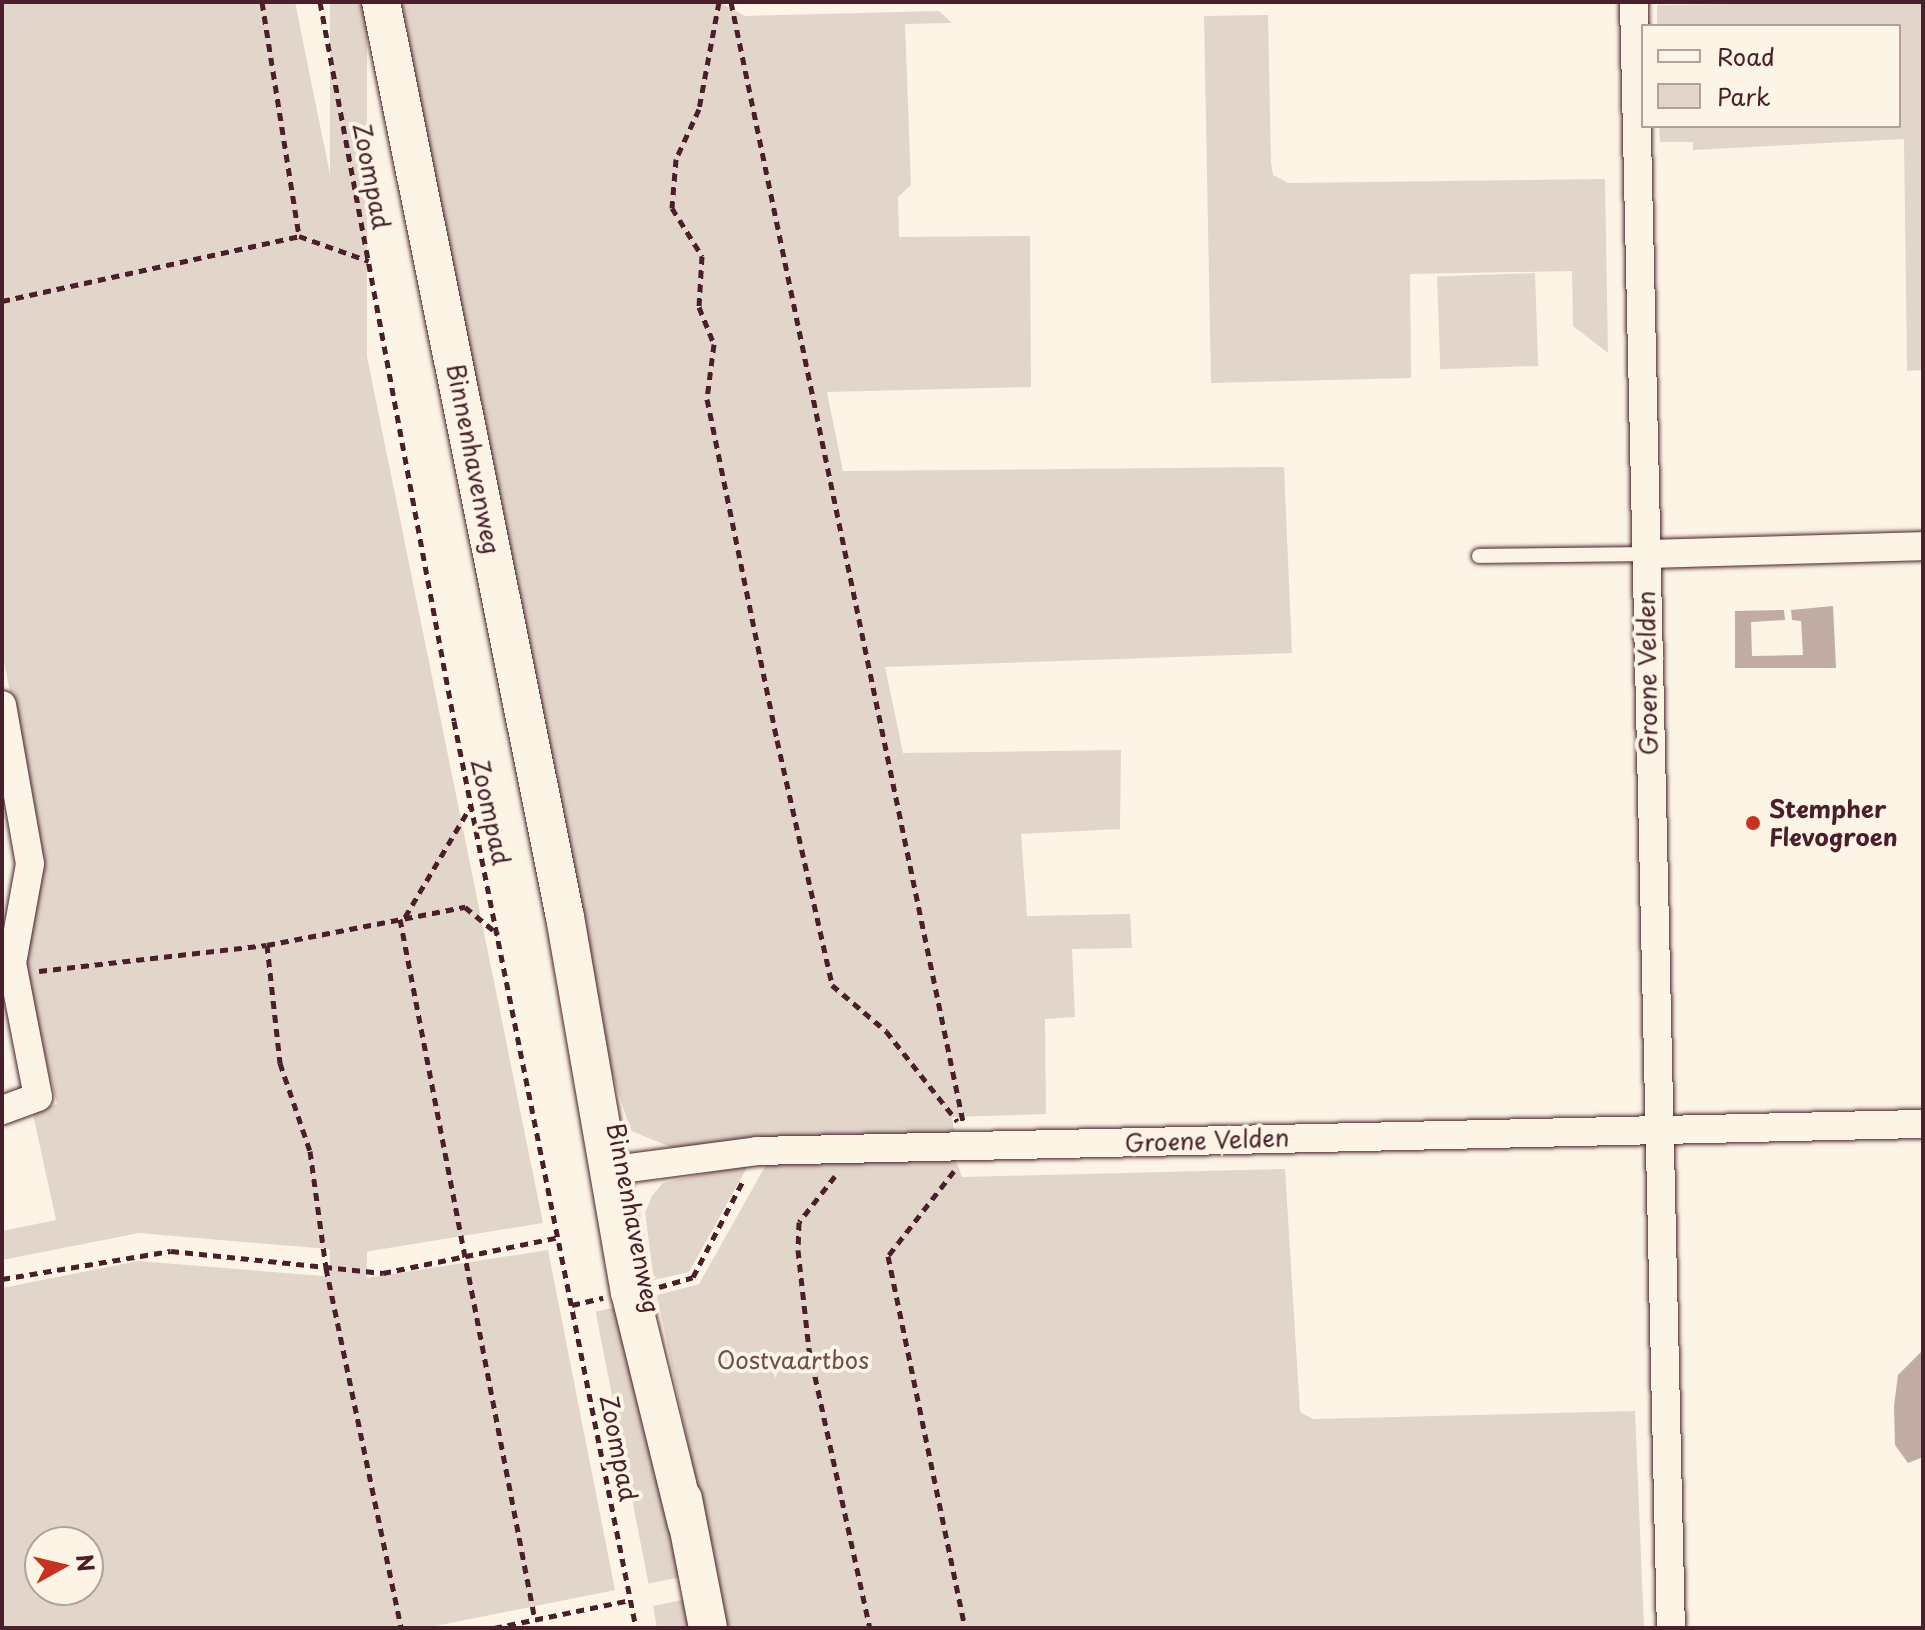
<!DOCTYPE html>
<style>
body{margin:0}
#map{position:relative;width:1925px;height:1630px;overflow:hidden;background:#fcf5e5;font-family:"Playpen Sans",sans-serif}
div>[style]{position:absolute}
.green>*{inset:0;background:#e2d5ca;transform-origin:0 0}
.water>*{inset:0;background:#c0aca5}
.path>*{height:5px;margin-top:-2.5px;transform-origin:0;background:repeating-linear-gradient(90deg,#4a1f2b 0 8px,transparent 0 14px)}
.roads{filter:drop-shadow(0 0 2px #4a1f2b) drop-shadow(0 0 2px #4a1f2b)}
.lane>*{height:14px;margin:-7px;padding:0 7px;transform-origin:7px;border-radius:7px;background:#fcf5e5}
.street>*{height:28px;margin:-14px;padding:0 14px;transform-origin:14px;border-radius:14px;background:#fcf5e5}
.secondary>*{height:38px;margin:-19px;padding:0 19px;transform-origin:19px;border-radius:19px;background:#fcf5e5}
.dots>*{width:22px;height:22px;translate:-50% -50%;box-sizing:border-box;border:4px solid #fcf5e5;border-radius:50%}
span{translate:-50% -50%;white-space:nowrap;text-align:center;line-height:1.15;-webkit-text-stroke:8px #fcf5e5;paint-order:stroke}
.street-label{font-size:24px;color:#4a1f2b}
.poi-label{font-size:24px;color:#4a1f2b;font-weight:700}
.left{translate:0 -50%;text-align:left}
.park-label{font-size:24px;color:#704c53}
.frame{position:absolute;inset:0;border:4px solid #4a1f2b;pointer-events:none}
.legend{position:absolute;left:1641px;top:24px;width:260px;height:104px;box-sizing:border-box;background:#fcf5e5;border:2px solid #b59f9b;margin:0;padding:10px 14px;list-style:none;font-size:24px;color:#4a1f2b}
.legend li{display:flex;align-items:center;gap:16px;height:40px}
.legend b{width:40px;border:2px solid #b59f9b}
.north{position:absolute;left:24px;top:1526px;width:80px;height:80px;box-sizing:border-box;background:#fcf5e5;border:2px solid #b59f9b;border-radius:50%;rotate:82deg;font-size:22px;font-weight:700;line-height:32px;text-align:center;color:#4a1f2b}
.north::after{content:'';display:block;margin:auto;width:28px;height:36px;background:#c8321e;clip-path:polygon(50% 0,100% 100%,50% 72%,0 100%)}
</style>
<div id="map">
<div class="green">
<div style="clip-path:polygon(2px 2px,295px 2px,543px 1223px,364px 1252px,139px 1233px,2px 1260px,2px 1231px,56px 1220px,32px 1110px,57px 1104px,18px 949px,42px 846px,2px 653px)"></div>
<div style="left:330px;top:2px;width:37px;height:1311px"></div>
<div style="clip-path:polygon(401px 2px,719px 2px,745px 16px,939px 11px,952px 23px,905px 24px,911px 185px,898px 197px,899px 237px,1030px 236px,1031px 387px,827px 392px,843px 471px,1284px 467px,1292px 653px,885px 667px,903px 753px,1121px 750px,1120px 829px,1021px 834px,1027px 916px,1130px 914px,1132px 948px,1072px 949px,1075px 1017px,1045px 1019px,1046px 1114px,952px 1117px,955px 1136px,676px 1149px,631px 1131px,609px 1064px)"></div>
<div style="clip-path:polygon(1923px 2px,1923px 370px,1907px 371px,1904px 139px,1693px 150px,1693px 142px,1660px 142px,1659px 126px,1899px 126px,1899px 26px,1657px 26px,1657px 5px)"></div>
<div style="clip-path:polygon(1268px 15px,1271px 163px,1273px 175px,1288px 183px,1605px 179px,1608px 353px,1573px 326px,1572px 271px,1410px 274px,1411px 378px,1211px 383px,1204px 16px)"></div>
<div style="left:1535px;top:273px;width:93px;height:98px;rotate:88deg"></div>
<div style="clip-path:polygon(955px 1158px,962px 1177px,1285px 1169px,1300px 1412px,1313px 1419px,1635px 1411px,1644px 1628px,726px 1628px,657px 1295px,699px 1284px,767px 1163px)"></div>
<div style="clip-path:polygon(749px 1164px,689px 1272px,654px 1280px,645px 1213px,652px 1196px,663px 1183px)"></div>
<div style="clip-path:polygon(evenodd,548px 1250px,615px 1590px,425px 1628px,2px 1628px,2px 1288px,138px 1261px,360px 1279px,548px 1250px,40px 1542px,88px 1542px,88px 1590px,40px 1590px,40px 1542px)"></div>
<div style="left:629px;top:1305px;width:277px;height:34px;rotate:79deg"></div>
<div style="clip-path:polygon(687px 1599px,693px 1628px,657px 1628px,653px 1606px)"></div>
</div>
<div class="water">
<div style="clip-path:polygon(1833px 606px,1836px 668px,1735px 668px,1735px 611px,1784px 610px,1785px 620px,1751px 622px,1752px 656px,1803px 655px,1801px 621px,1792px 620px,1791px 610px)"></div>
<div style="clip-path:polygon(1923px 1350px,1923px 1457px,1908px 1463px,1895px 1445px,1894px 1406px,1898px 1375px)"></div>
</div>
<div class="path">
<div style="left:262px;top:2px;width:237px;rotate:81deg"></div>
<div style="left:320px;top:2px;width:731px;rotate:79.44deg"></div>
<div style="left:454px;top:721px;width:925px;rotate:78.65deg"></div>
<div style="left:719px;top:2px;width:109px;rotate:100.6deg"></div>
<div style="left:699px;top:109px;width:55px;rotate:114.7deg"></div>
<div style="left:676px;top:159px;width:49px;rotate:94.7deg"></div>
<div style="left:672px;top:208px;width:57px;rotate:58deg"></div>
<div style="left:702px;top:256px;width:51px;rotate:93.4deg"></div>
<div style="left:699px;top:307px;width:40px;rotate:68deg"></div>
<div style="left:714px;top:344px;width:55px;rotate:97.3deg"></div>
<div style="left:707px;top:399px;width:348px;rotate:78.4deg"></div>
<div style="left:777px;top:740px;width:251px;rotate:77.3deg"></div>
<div style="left:832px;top:985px;width:71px;rotate:40.4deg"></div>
<div style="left:886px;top:1031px;width:115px;rotate:51.7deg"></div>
<div style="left:731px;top:2px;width:1143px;rotate:78.29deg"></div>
<div style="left:2px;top:301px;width:304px;rotate:-12.3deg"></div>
<div style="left:299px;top:236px;width:74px;rotate:19.7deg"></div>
<div style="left:405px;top:917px;width:129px;rotate:-59.3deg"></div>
<div style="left:400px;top:919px;width:714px;rotate:79.1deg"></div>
<div style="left:267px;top:945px;width:119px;rotate:83.7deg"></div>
<div style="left:280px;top:1063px;width:93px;rotate:71.2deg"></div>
<div style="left:310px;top:1151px;width:118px;rotate:82.2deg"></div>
<div style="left:326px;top:1268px;width:368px;rotate:78.2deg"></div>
<div style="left:39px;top:971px;width:229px;rotate:-6.5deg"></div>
<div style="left:267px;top:945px;width:202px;rotate:-10.9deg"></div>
<div style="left:465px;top:907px;width:43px;rotate:39.3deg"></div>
<div style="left:954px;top:1171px;width:108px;rotate:127.8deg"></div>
<div style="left:888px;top:1256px;width:380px;rotate:78.3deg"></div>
<div style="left:835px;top:1176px;width:58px;rotate:128deg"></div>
<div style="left:799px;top:1222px;width:28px;rotate:92deg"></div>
<div style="left:798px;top:1250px;width:100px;rotate:83.7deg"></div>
<div style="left:809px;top:1349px;width:286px;rotate:77.7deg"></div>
<div style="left:2px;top:1279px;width:171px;rotate:-9.4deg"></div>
<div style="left:171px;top:1251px;width:213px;rotate:5.9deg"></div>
<div style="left:383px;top:1273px;width:181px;rotate:-11.5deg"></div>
<div style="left:659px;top:1287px;width:35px;rotate:-16deg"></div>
<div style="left:693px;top:1277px;width:110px;rotate:-62.5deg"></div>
<div style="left:572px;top:1305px;width:32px;rotate:-13deg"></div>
<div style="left:494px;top:1628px;width:140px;rotate:-11.6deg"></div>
</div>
<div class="roads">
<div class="lane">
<div style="left:1479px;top:556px;width:166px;rotate:-0.7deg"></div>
</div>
<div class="street">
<div style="left:1634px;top:2px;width:1626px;rotate:88.7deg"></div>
<div style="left:1645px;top:554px;width:278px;rotate:-1.6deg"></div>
<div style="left:2px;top:705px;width:161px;rotate:80deg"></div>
<div style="left:30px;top:864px;width:101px;rotate:100.3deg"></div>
<div style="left:12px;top:963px;width:136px;rotate:79deg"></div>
<div style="left:38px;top:1097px;width:38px;rotate:160deg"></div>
<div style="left:606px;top:1171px;width:152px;rotate:-7.5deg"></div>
<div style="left:757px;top:1151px;width:1166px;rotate:-1.33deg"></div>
</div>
<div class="secondary">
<div style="left:381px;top:2px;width:933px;rotate:78.63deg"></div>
<div style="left:565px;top:917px;width:381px;rotate:80.2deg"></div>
<div style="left:630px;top:1292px;width:239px;rotate:76.2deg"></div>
<div style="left:683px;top:1499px;width:131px;rotate:79deg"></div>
</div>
</div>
<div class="dots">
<div style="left:1753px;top:823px;background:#c8321e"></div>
</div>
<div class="street-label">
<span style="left:372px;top:176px;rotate:79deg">Zoompad</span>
<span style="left:474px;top:459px;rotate:79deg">Binnenhavenweg</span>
<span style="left:1647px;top:673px;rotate:-91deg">Groene Velden</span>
<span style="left:491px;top:812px;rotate:78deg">Zoompad</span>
<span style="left:1207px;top:1140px;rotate:-2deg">Groene Velden</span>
<span style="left:634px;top:1218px;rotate:79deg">Binnenhavenweg</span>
<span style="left:619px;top:1448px;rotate:79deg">Zoompad</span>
</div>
<div class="poi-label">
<span class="left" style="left:1769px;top:823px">Stempher<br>Flevogroen</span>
</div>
<div class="park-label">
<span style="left:793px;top:1360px">Oostvaartbos</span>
</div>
<div class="frame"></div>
<ul class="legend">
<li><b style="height:10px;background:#fcf5e5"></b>Road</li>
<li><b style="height:22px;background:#e2d5ca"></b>Park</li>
</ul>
<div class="north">N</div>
</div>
